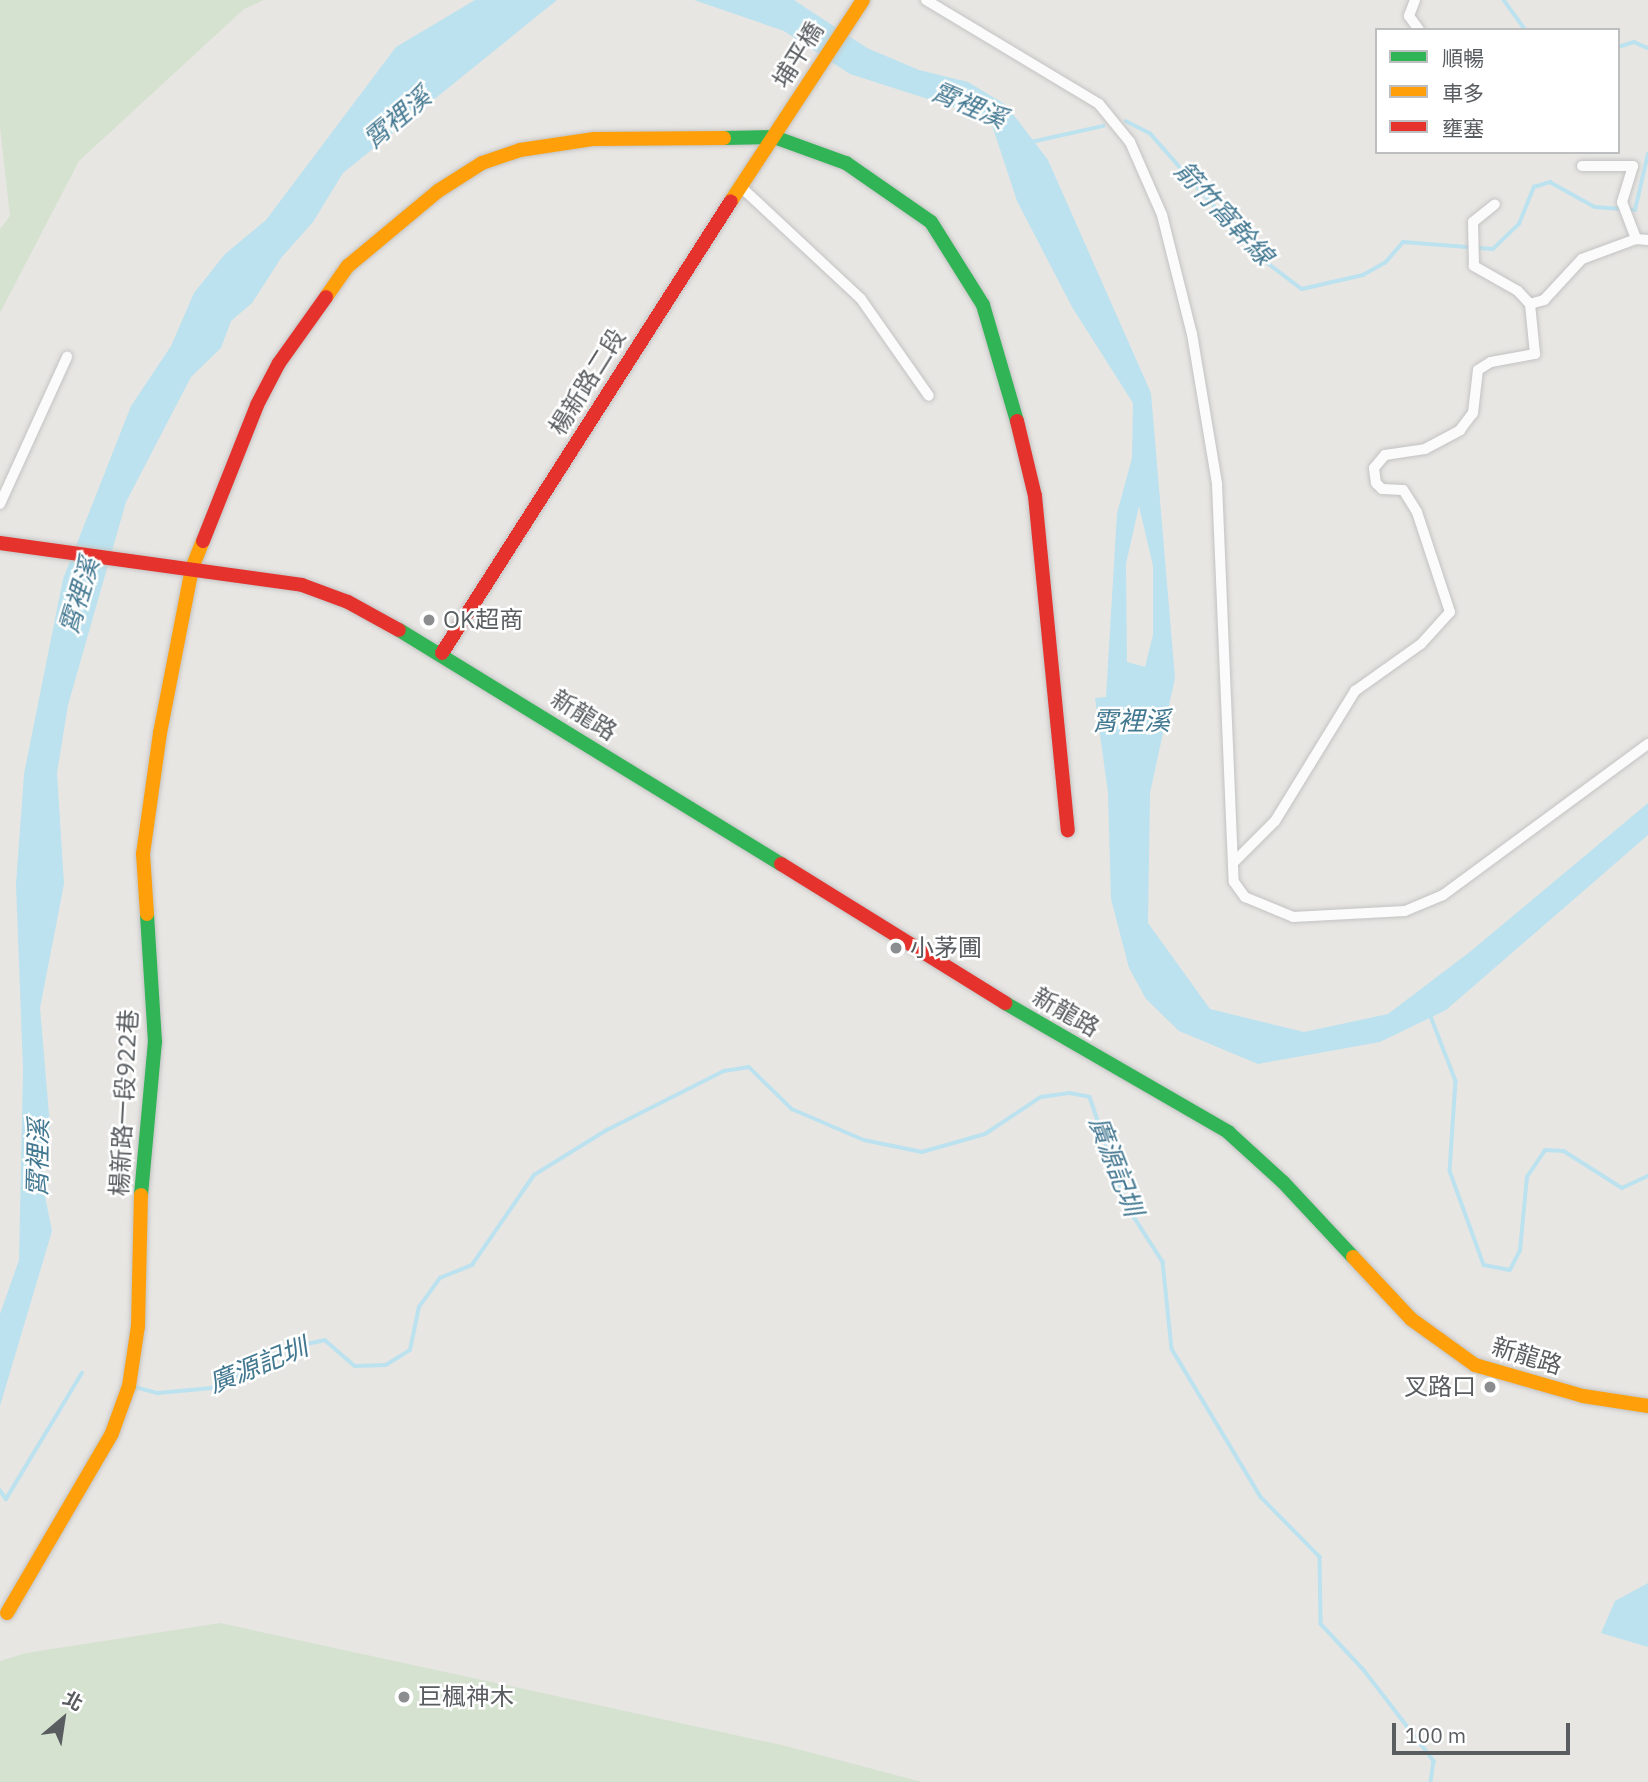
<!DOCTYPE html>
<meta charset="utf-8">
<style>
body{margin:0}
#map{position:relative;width:1648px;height:1782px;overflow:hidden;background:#e8e6e3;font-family:"IBM Plex Sans","Noto Sans TC",sans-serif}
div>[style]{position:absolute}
.green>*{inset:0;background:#d5e2d0}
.water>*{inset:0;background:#bbe2ee}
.stream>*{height:3.5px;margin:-1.75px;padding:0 1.75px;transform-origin:1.75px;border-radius:1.75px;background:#bbe2ee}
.roads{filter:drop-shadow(0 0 2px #c2c3c3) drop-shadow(0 0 2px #c2c3c3)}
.street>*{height:10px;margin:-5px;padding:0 5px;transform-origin:5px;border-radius:5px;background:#fcfbfb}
.fast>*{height:14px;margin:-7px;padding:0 7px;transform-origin:7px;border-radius:7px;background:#30b455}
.slow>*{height:14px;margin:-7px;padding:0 7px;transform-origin:7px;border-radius:7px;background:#ff9f0a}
.jam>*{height:14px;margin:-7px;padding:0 7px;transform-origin:7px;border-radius:7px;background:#e5322d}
.dots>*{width:19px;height:19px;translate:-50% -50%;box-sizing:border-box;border:4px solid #fff;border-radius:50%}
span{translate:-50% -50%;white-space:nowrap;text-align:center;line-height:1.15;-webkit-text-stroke:5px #fff;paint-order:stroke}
.street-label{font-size:24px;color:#595d60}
.poi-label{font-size:24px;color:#595d60}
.left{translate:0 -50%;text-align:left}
.right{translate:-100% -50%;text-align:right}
.water-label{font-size:26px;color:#437891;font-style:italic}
.legend{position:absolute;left:1375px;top:28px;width:245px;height:126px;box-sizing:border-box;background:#fff;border:2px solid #bdbebf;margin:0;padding:9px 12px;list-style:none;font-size:21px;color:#595d60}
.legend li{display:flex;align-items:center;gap:14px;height:35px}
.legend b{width:35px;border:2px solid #bdbebf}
.north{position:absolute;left:28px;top:1684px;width:70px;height:70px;-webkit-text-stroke:5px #fff;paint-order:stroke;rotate:29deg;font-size:19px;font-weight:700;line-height:28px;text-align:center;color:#595d60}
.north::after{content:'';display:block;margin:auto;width:24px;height:32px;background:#595d60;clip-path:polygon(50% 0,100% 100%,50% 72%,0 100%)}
.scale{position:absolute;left:1392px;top:1723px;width:178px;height:32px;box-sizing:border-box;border:4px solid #595d60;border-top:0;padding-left:9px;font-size:21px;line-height:24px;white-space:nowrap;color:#595d60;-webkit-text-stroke:5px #fff;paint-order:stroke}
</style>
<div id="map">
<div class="green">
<div style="clip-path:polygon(0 0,264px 0,244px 9px,79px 161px,0 313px,0 229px,10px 216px,0 127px)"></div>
<div style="clip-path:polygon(220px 1623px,786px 1746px,922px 1782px,0 1782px,0 1661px,26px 1653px)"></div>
</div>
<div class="water">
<div style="clip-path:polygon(475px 0,557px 0,343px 173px,313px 222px,281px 258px,252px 303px,231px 321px,221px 348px,191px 377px,126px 502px,68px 705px,57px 773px,64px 884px,40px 1008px,50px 1126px,42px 1181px,52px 1231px,0 1406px,0 1314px,19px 1260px,23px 1069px,16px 884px,24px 774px,63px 579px,131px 406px,171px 346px,194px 293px,225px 254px,266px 220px,396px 47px)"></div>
<div style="clip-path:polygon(evenodd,694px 0,794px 0,867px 48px,919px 70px,968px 82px,1006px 105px,1048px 160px,1151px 393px,1175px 678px,1150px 793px,1148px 923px,1210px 1009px,1304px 1032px,1388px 1014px,1471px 951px,1648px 803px,1648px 835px,1446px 1010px,1380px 1042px,1258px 1064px,1179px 1031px,1146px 999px,1129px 968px,1111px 899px,1108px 793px,1095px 698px,1106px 697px,1117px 513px,1132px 458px,1133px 403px,1072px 307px,1017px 201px,990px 119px,850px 74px,784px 31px,694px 0,1139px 506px,1153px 566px,1153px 635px,1145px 667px,1127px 662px,1126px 564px,1139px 506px)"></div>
<div style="clip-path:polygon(1648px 1583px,1648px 1647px,1601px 1633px,1615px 1601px)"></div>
</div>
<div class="stream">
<div style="left:1504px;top:0;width:37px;rotate:54deg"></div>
<div style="left:1618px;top:47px;width:17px;rotate:-17deg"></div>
<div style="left:1634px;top:42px;width:15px;rotate:23deg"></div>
<div style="left:1126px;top:121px;width:27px;rotate:27deg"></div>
<div style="left:1150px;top:133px;width:162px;rotate:48.7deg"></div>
<div style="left:1257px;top:255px;width:56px;rotate:37.1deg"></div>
<div style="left:1302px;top:289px;width:63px;rotate:-12.9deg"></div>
<div style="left:1363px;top:275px;width:25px;rotate:-29deg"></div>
<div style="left:1385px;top:263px;width:28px;rotate:-49deg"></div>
<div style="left:1403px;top:242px;width:90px;rotate:4.4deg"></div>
<div style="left:1493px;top:249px;width:36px;rotate:-44deg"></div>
<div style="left:1519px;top:224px;width:40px;rotate:-68deg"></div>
<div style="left:1534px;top:187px;width:17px;rotate:-17deg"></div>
<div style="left:1550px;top:182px;width:51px;rotate:29.1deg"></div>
<div style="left:1595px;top:207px;width:40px;rotate:4.3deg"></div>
<div style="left:1635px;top:210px;width:57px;rotate:-76.9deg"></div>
<div style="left:1031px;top:142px;width:74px;rotate:-12.5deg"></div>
<div style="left:1430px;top:1014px;width:72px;rotate:68.8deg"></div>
<div style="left:1456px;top:1081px;width:90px;rotate:93.8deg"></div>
<div style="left:1450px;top:1171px;width:100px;rotate:70.1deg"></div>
<div style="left:1484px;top:1265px;width:26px;rotate:11deg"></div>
<div style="left:1510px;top:1270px;width:22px;rotate:-63deg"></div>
<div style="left:1520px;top:1250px;width:73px;rotate:-84.5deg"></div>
<div style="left:1527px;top:1177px;width:32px;rotate:-56deg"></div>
<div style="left:1545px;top:1150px;width:19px;rotate:3deg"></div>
<div style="left:1564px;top:1151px;width:69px;rotate:32.5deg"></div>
<div style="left:1622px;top:1188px;width:29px;rotate:-25deg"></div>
<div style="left:135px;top:1387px;width:24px;rotate:15deg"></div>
<div style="left:158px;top:1393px;width:54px;rotate:-5.3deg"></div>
<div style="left:212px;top:1388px;width:86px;rotate:-27.8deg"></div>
<div style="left:288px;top:1348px;width:38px;rotate:-12deg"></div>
<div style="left:325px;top:1340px;width:40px;rotate:41deg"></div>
<div style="left:355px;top:1366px;width:31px;rotate:-2deg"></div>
<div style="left:386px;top:1365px;width:28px;rotate:-32deg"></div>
<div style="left:410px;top:1350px;width:44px;rotate:-78.2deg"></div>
<div style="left:419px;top:1307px;width:36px;rotate:-54deg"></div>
<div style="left:440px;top:1278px;width:35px;rotate:-22deg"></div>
<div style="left:472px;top:1265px;width:109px;rotate:-55.4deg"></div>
<div style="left:534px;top:1175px;width:86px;rotate:-31.7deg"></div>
<div style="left:607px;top:1130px;width:131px;rotate:-26.8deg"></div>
<div style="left:724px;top:1071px;width:25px;rotate:-9deg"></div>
<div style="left:749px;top:1067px;width:60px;rotate:44.3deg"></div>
<div style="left:792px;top:1109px;width:78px;rotate:23.3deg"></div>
<div style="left:864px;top:1140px;width:59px;rotate:11.7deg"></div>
<div style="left:922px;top:1152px;width:66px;rotate:-15.9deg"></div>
<div style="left:985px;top:1134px;width:67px;rotate:-33.5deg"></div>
<div style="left:1041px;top:1097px;width:29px;rotate:-8deg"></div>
<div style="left:1070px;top:1093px;width:20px;rotate:11deg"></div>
<div style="left:1090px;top:1097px;width:115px;rotate:71.3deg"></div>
<div style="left:1127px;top:1206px;width:67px;rotate:57.3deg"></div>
<div style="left:1163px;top:1262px;width:87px;rotate:84.1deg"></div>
<div style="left:1172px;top:1349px;width:173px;rotate:59deg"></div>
<div style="left:1261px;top:1497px;width:84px;rotate:45.5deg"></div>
<div style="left:1320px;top:1557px;width:67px;rotate:89.1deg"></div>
<div style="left:1321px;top:1624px;width:63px;rotate:46.9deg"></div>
<div style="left:1364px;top:1670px;width:115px;rotate:52.4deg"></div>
<div style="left:1434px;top:1761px;width:21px;rotate:98deg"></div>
<div style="left:0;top:1490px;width:11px;rotate:56deg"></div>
<div style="left:6px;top:1499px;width:147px;rotate:-58.9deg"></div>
</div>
<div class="roads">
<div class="street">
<div style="left:926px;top:0;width:202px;rotate:31deg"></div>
<div style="left:1099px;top:104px;width:49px;rotate:50.8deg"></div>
<div style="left:1130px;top:142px;width:80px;rotate:66.3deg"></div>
<div style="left:1162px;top:215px;width:123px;rotate:75.9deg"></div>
<div style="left:1192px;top:334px;width:152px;rotate:80.5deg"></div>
<div style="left:1217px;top:484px;width:398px;rotate:87.6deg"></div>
<div style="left:1234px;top:882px;width:19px;rotate:54deg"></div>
<div style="left:1245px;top:897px;width:52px;rotate:22.6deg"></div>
<div style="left:1293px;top:917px;width:112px;rotate:-3.1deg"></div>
<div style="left:1405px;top:911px;width:41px;rotate:-22.8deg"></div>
<div style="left:1443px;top:895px;width:255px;rotate:-36.4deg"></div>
<div style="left:1415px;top:0;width:17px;rotate:111deg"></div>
<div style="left:1409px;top:16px;width:17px;rotate:54deg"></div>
<div style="left:1582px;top:166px;width:51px"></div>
<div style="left:1633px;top:166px;width:38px;rotate:107deg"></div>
<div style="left:1622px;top:202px;width:40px;rotate:69deg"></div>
<div style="left:741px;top:187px;width:164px;rotate:43deg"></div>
<div style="left:861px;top:299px;width:118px;rotate:55deg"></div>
<div style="left:1530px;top:304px;width:15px;rotate:-16deg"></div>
<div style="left:1544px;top:300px;width:56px;rotate:-47.2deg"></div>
<div style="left:1582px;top:259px;width:58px;rotate:-20.3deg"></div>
<div style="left:1636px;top:239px;width:12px;rotate:5deg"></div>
<div style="left:0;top:504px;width:162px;rotate:-65.5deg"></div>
<div style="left:1233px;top:863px;width:59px;rotate:-45deg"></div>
<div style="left:1275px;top:821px;width:153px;rotate:-58.4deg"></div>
<div style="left:1355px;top:691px;width:81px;rotate:-35.5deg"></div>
<div style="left:1421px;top:644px;width:43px;rotate:-47.8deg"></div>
<div style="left:1450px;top:612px;width:105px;rotate:-108.3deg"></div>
<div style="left:1417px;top:512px;width:26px;rotate:-122deg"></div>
<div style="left:1403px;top:490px;width:21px;rotate:-177deg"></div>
<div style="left:1382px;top:489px;width:8px;rotate:-135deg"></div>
<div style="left:1376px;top:483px;width:15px;rotate:-98deg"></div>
<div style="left:1374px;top:468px;width:17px;rotate:-50deg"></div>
<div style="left:1385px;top:455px;width:40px;rotate:-8.5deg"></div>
<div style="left:1425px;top:449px;width:40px;rotate:-28deg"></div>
<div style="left:1460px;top:430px;width:21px;rotate:-53deg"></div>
<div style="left:1473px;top:413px;width:43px;rotate:-83.4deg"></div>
<div style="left:1478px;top:370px;width:15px;rotate:-32deg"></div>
<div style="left:1491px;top:362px;width:45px;rotate:-10.3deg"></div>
<div style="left:1535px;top:354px;width:50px;rotate:-95.7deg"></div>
<div style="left:1530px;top:304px;width:18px;rotate:-133deg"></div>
<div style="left:1518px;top:291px;width:51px;rotate:-150.4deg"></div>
<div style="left:1474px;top:266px;width:44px;rotate:-91.3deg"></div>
<div style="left:1473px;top:222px;width:28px;rotate:-39deg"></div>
</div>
<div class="fast">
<div style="left:724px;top:138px;width:50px;rotate:-1.1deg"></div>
<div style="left:774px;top:137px;width:77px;rotate:19.9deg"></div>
<div style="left:846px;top:163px;width:103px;rotate:34.8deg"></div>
<div style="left:931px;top:222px;width:98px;rotate:57.9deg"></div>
<div style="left:983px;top:305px;width:121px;rotate:73.7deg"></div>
<div style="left:399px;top:630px;width:448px;rotate:31.5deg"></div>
<div style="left:1005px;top:1003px;width:258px;rotate:30deg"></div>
<div style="left:1228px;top:1132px;width:74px;rotate:42.3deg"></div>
<div style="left:1283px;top:1182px;width:103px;rotate:47deg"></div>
<div style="left:141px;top:1195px;width:154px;rotate:-84.8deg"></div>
<div style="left:155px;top:1042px;width:128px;rotate:-93.6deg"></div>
</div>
<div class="slow">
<div style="left:731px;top:201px;width:240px;rotate:-56.7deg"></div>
<div style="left:326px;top:297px;width:38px;rotate:-55deg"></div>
<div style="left:348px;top:266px;width:117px;rotate:-39.8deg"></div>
<div style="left:438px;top:191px;width:52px;rotate:-32.5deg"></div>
<div style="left:482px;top:163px;width:40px;rotate:-18.9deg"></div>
<div style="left:520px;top:150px;width:75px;rotate:-8.5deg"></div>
<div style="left:594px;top:139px;width:130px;rotate:-0.4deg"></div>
<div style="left:147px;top:914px;width:60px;rotate:-93.8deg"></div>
<div style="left:143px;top:854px;width:122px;rotate:-82deg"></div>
<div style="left:160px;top:733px;width:168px;rotate:-79deg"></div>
<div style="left:192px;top:568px;width:29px;rotate:-68deg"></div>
<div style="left:1353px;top:1257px;width:85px;rotate:46.9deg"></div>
<div style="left:1411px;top:1319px;width:79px;rotate:35.7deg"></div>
<div style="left:1475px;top:1365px;width:112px;rotate:16deg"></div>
<div style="left:1583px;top:1396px;width:66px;rotate:8.7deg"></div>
<div style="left:7px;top:1613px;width:208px;rotate:-59.7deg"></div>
<div style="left:112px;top:1433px;width:50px;rotate:-70.1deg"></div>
<div style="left:129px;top:1386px;width:61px;rotate:-81.5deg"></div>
<div style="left:138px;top:1326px;width:131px;rotate:-88.7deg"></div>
</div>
<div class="jam">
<div style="left:1017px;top:421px;width:77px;rotate:76.5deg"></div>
<div style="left:1035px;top:496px;width:336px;rotate:84.4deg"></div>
<div style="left:203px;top:541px;width:146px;rotate:-68.3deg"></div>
<div style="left:257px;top:405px;width:47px;rotate:-62.4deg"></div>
<div style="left:279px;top:363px;width:81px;rotate:-54.5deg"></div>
<div style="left:0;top:543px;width:305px;rotate:7.9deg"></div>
<div style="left:302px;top:585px;width:49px;rotate:20.3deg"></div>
<div style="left:348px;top:602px;width:58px;rotate:28.8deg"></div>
<div style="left:442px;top:653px;width:536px;rotate:-57.41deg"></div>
<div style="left:781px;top:864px;width:264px;rotate:31.8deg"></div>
</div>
</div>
<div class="dots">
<div style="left:429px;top:620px;background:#8b8d8e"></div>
<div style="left:896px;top:948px;background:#8b8d8e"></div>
<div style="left:1490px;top:1387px;background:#8b8d8e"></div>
<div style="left:404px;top:1697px;background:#8b8d8e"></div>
</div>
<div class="street-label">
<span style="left:798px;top:55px;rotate:-58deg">埔平橋</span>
<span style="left:587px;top:382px;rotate:-58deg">楊新路二段</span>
<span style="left:584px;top:715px;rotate:32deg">新龍路</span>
<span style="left:1066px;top:1012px;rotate:30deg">新龍路</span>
<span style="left:124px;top:1103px;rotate:-87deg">楊新路一段922巷</span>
<span style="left:1527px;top:1356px;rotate:17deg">新龍路</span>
</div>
<div class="poi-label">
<span class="left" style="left:443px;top:620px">OK超商</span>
<span class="left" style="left:910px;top:948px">小茅圃</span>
<span class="right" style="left:1476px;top:1387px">叉路口</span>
<span class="left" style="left:418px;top:1697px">巨楓神木</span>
</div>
<div class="water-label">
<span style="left:969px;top:105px;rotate:23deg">霄裡溪</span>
<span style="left:397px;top:118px;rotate:-40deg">霄裡溪</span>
<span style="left:1224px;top:213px;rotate:47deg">箭竹窩幹線</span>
<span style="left:79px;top:596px;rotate:-73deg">霄裡溪</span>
<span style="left:1131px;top:721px">霄裡溪</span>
<span style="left:38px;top:1158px;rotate:-89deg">霄裡溪</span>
<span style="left:1116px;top:1166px;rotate:69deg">廣源記圳</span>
<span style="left:258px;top:1365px;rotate:-22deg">廣源記圳</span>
</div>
<ul class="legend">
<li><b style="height:9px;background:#30b455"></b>順暢</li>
<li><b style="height:9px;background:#ff9f0a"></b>車多</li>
<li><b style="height:9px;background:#e5322d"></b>壅塞</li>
</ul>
<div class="north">北</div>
<div class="scale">100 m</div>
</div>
